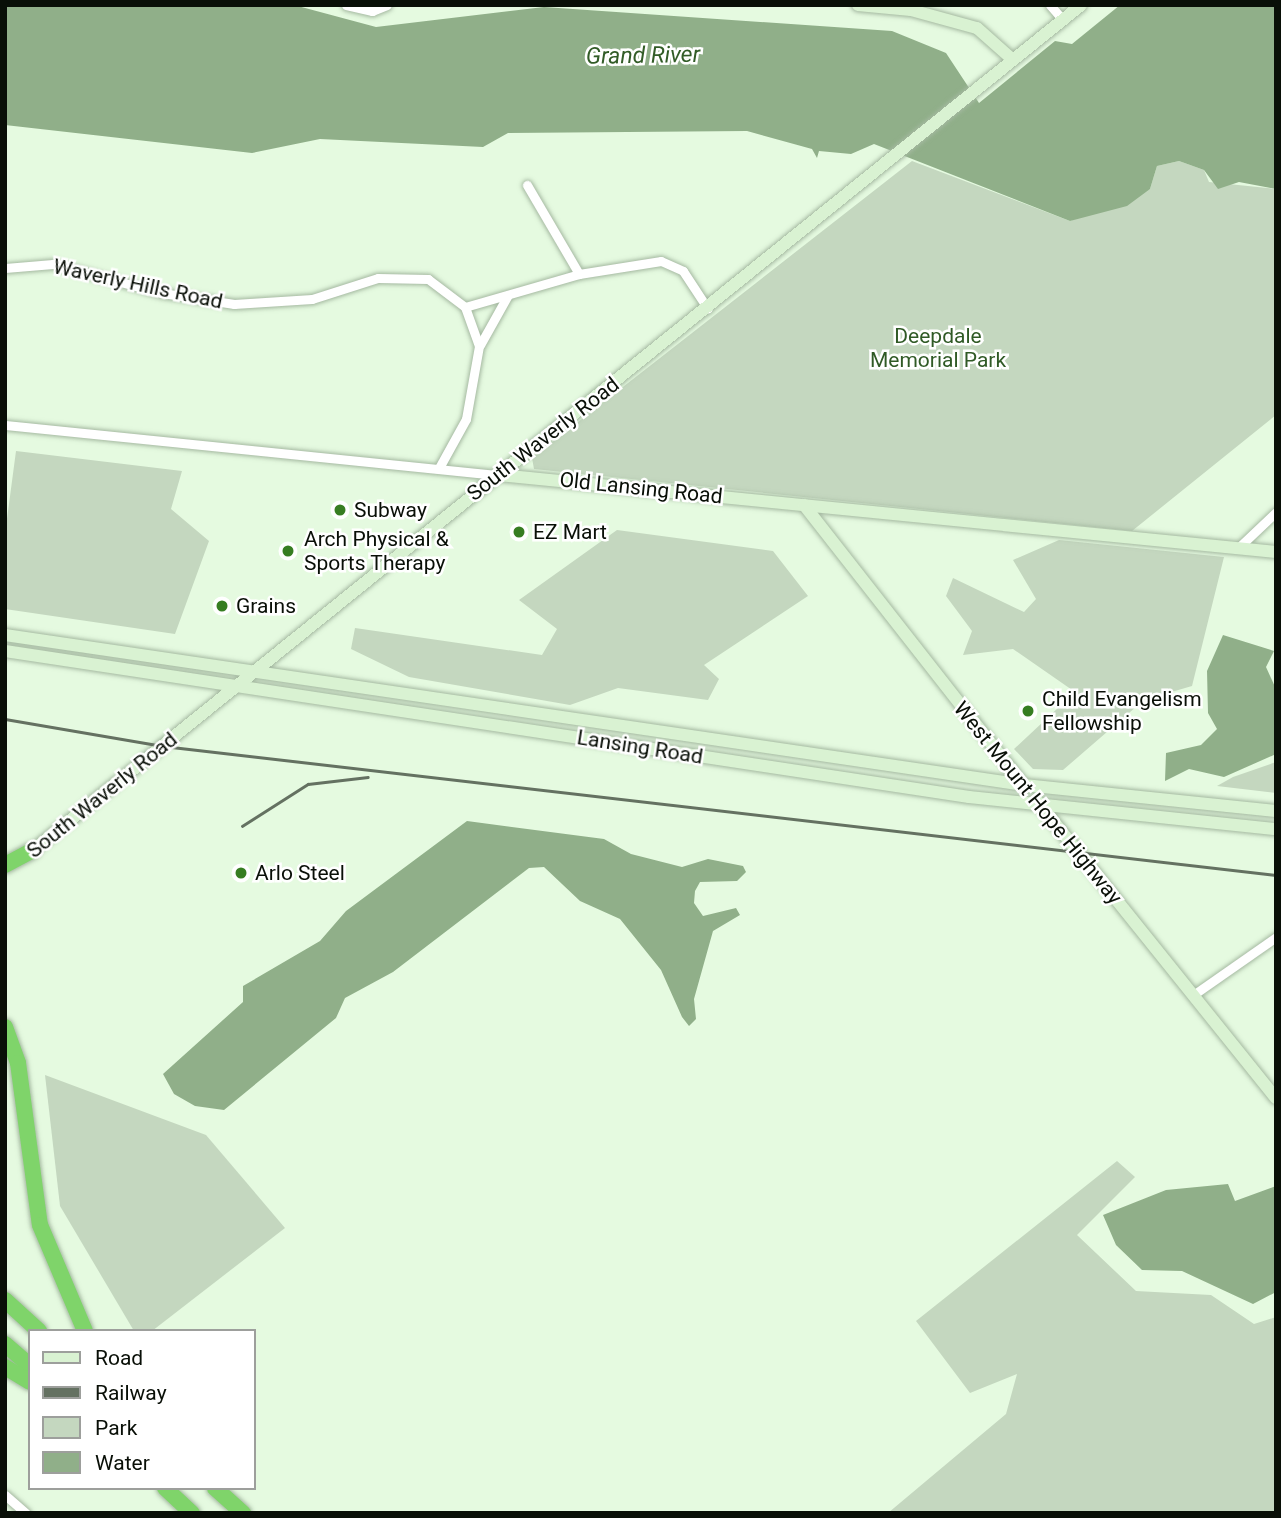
<!DOCTYPE html>
<style>
body{margin:0}
#map{position:relative;width:1281px;height:1518px;overflow:hidden;background:#e5fae0;font-family:Roboto,sans-serif}
div>[style]{position:absolute}
.green>*{inset:0;background:#c4d7bf}
.water>*{inset:0;background:#90af89}
.roads{filter:drop-shadow(0 0 2px #a5b9a1) drop-shadow(0 0 2px #a5b9a1)}
.street>*{height:9px;margin:-4.5px;padding:0 4.5px;transform-origin:4.5px;border-radius:4.5px;background:#fff}
.secondary>*{height:12px;margin:-6px;padding:0 6px;transform-origin:6px;border-radius:6px;background:#d9f2d2}
.highway>*{height:16px;margin:-8px;padding:0 8px;transform-origin:8px;border-radius:8px;background:#7fd46a}
.rail>*{height:2.5px;margin:-1.25px;padding:0 1.25px;transform-origin:1.25px;border-radius:1.25px;background:#647161}
.dots>*{width:19px;height:19px;translate:-50% -50%;box-sizing:border-box;border:4px solid #fff;border-radius:50%}
span{translate:-50% -50%;white-space:nowrap;text-align:center;line-height:1.15;-webkit-text-stroke:5px #fff;paint-order:stroke}
.street-label{font-size:21px;color:#090f07}
.park-label{font-size:21px;color:#305a26}
.poi-label{font-size:21px;color:#090f07}
.left{translate:0 -50%;text-align:left}
.water-label{font-size:23px;color:#325c27;font-style:italic}
.frame{position:absolute;inset:0;border:7px solid #090f07;pointer-events:none}
.legend{position:absolute;left:28px;top:1329px;width:228px;height:161px;box-sizing:border-box;background:#fff;border:2px solid #9d9f9c;margin:0;padding:9px 12px;list-style:none;font-size:21px;color:#090f07}
.legend li{display:flex;align-items:center;gap:14px;height:35px}
.legend b{width:35px;border:2px solid #9d9f9c}
</style>
<div id="map">
<div class="green">
<div style="clip-path:polygon(912px 161px,1070px 221px,1150px 189px,1157px 166px,1179px 161px,1204px 170px,1209px 182px,1276px 189px,1276px 415px,1132px 531px,534px 469px,532px 458px)"></div>
<div style="clip-path:polygon(16px 451px,182px 471px,171px 509px,209px 541px,175px 634px,5px 609px,5px 534px)"></div>
<div style="clip-path:polygon(617px 530px,773px 551px,808px 596px,704px 665px,719px 679px,708px 700px,618px 688px,570px 705px,409px 677px,351px 649px,355px 628px,542px 655px,557px 629px,519px 600px)"></div>
<div style="clip-path:polygon(1059px 540px,1224px 557px,1192px 686px,1144px 700px,1063px 770px,1033px 769px,1014px 749px,1075px 692px,1013px 649px,963px 655px,972px 631px,946px 596px,953px 578px,1024px 612px,1036px 599px,1013px 560px)"></div>
<div style="clip-path:polygon(1276px 762px,1276px 793px,1217px 786px,1233px 777px)"></div>
<div style="clip-path:polygon(45px 1075px,206px 1135px,285px 1228px,152px 1331px,134px 1331px,60px 1206px)"></div>
<div style="clip-path:polygon(1117px 1161px,1135px 1177px,1077px 1235px,1136px 1291px,1211px 1295px,1254px 1324px,1276px 1317px,1276px 1513px,888px 1513px,1006px 1414px,1017px 1374px,970px 1393px,916px 1321px)"></div>
</div>
<div class="water">
<div style="clip-path:polygon(5px 5px,294px 5px,376px 27px,544px 7px,892px 31px,946px 53px,979px 103px,1055px 41px,1072px 44px,1120px 5px,1276px 5px,1276px 189px,1239px 182px,1218px 189px,1204px 170px,1179px 161px,1157px 166px,1150px 189px,1127px 206px,1070px 221px,874px 144px,851px 154px,819px 151px,817px 158px,812px 149px,747px 131px,508px 133px,483px 147px,320px 139px,252px 153px,5px 125px)"></div>
<div style="clip-path:polygon(1223px 635px,1274px 651px,1266px 667px,1276px 689px,1276px 754px,1224px 777px,1189px 769px,1165px 781px,1166px 753px,1201px 745px,1217px 729px,1208px 713px,1207px 671px)"></div>
<div style="clip-path:polygon(467px 821px,604px 839px,631px 854px,682px 867px,708px 859px,743px 866px,746px 872px,737px 881px,700px 882px,695px 891px,694px 903px,703px 916px,736px 908px,740px 915px,713px 931px,694px 999px,696px 1019px,689px 1026px,682px 1017px,661px 970px,620px 919px,580px 901px,544px 867px,529px 868px,393px 972px,345px 998px,336px 1018px,224px 1110px,195px 1106px,174px 1094px,163px 1074px,243px 1002px,243px 986px,320px 941px,346px 911px)"></div>
<div style="clip-path:polygon(1228px 1184px,1235px 1201px,1276px 1186px,1276px 1292px,1253px 1304px,1182px 1271px,1142px 1270px,1116px 1245px,1103px 1215px,1166px 1190px)"></div>
</div>
<div class="roads">
<div class="street">
<div style="left:346px;top:5px;width:27px;rotate:13deg"></div>
<div style="left:372px;top:11px;width:16px;rotate:-22deg"></div>
<div style="left:1050px;top:5px;width:20px;rotate:49deg"></div>
<div style="left:527px;top:185px;width:103px;rotate:59.7deg"></div>
<div style="left:5px;top:268px;width:48px;rotate:-4.8deg"></div>
<div style="left:53px;top:264px;width:113px;rotate:14.9deg"></div>
<div style="left:162px;top:293px;width:73px;rotate:8.7deg"></div>
<div style="left:234px;top:304px;width:78px;rotate:-3.7deg"></div>
<div style="left:312px;top:299px;width:69px;rotate:-17.7deg"></div>
<div style="left:378px;top:278px;width:50px;rotate:1.1deg"></div>
<div style="left:428px;top:279px;width:46px;rotate:37.1deg"></div>
<div style="left:465px;top:307px;width:41px;rotate:70.3deg"></div>
<div style="left:479px;top:346px;width:74px;rotate:100.1deg"></div>
<div style="left:466px;top:419px;width:56px;rotate:118.9deg"></div>
<div style="left:465px;top:307px;width:119px;rotate:-16.1deg"></div>
<div style="left:579px;top:274px;width:83px;rotate:-9deg"></div>
<div style="left:661px;top:261px;width:24px;rotate:24deg"></div>
<div style="left:683px;top:271px;width:45px;rotate:56.7deg"></div>
<div style="left:480px;top:345px;width:57px;rotate:-60.8deg"></div>
<div style="left:5px;top:425px;width:497px;rotate:5.8deg"></div>
<div style="left:1238px;top:548px;width:52px;rotate:-43.5deg"></div>
<div style="left:1193px;top:995px;width:101px;rotate:-34.9deg"></div>
<div style="left:5px;top:1495px;width:28px;rotate:41deg"></div>
</div>
<div class="secondary">
<div style="left:858px;top:5px;width:53px;rotate:5.4deg"></div>
<div style="left:911px;top:10px;width:68px;rotate:15.3deg"></div>
<div style="left:977px;top:28px;width:48px;rotate:41.6deg"></div>
<div style="left:499px;top:475px;width:781px;rotate:5.66deg"></div>
<div style="left:804px;top:505px;width:358px;rotate:51.9deg"></div>
<div style="left:5px;top:635px;width:1030px;rotate:8.37deg"></div>
<div style="left:1024px;top:785px;width:253px;rotate:5.9deg"></div>
<div style="left:5px;top:651px;width:975px;rotate:8.61deg"></div>
<div style="left:969px;top:797px;width:309px;rotate:6deg"></div>
<div style="left:1037px;top:801px;width:381px;rotate:51.2deg"></div>
<div style="left:27px;top:855px;width:1354px;rotate:-38.88deg"></div>
</div>
<div class="highway">
<div style="left:5px;top:865px;width:32px;rotate:-28deg"></div>
<div style="left:5px;top:1027px;width:38px;rotate:70deg"></div>
<div style="left:18px;top:1063px;width:163px;rotate:82.3deg"></div>
<div style="left:40px;top:1225px;width:115px;rotate:67deg"></div>
<div style="left:5px;top:1300px;width:46px;rotate:42.4deg"></div>
<div style="left:5px;top:1344px;width:33px;rotate:41deg"></div>
<div style="left:5px;top:1367px;width:29px;rotate:31deg"></div>
<div style="left:165px;top:1488px;width:37px;rotate:43deg"></div>
<div style="left:215px;top:1488px;width:38px;rotate:42deg"></div>
</div>
</div>
<div class="rail">
<div style="left:5px;top:719px;width:160px;rotate:9.7deg"></div>
<div style="left:163px;top:746px;width:1120px;rotate:6.61deg"></div>
<div style="left:242px;top:826px;width:78px;rotate:-32.5deg"></div>
<div style="left:308px;top:784px;width:60px;rotate:-6.7deg"></div>
</div>
<div class="dots">
<div style="left:340px;top:510px;background:#367d21"></div>
<div style="left:519px;top:532px;background:#367d21"></div>
<div style="left:288px;top:551px;background:#367d21"></div>
<div style="left:222px;top:606px;background:#367d21"></div>
<div style="left:1028px;top:711px;background:#367d21"></div>
<div style="left:241px;top:873px;background:#367d21"></div>
</div>
<div class="street-label">
<span style="left:138px;top:284px;rotate:12deg">Waverly Hills Road</span>
<span style="left:543px;top:439px;rotate:-38deg">South Waverly Road</span>
<span style="left:641px;top:488px;rotate:6deg">Old Lansing Road</span>
<span style="left:640px;top:747px;rotate:9deg">Lansing Road</span>
<span style="left:102px;top:795px;rotate:-39deg">South Waverly Road</span>
<span style="left:1038px;top:803px;rotate:51deg">West Mount Hope Highway</span>
</div>
<div class="park-label">
<span style="left:938px;top:348px">Deepdale<br>Memorial Park</span>
</div>
<div class="poi-label">
<span class="left" style="left:354px;top:510px">Subway</span>
<span class="left" style="left:533px;top:532px">EZ Mart</span>
<span class="left" style="left:304px;top:551px">Arch Physical &amp;<br>Sports Therapy</span>
<span class="left" style="left:236px;top:606px">Grains</span>
<span class="left" style="left:1042px;top:711px">Child Evangelism<br>Fellowship</span>
<span class="left" style="left:255px;top:873px">Arlo Steel</span>
</div>
<div class="water-label">
<span style="left:643px;top:56px;rotate:-1deg">Grand River</span>
</div>
<div class="frame"></div>
<ul class="legend">
<li><b style="height:9px;background:#d9f2d2"></b>Road</li>
<li><b style="height:9px;background:#647161"></b>Railway</li>
<li><b style="height:19px;background:#c4d7bf"></b>Park</li>
<li><b style="height:19px;background:#90af89"></b>Water</li>
</ul>
</div>
